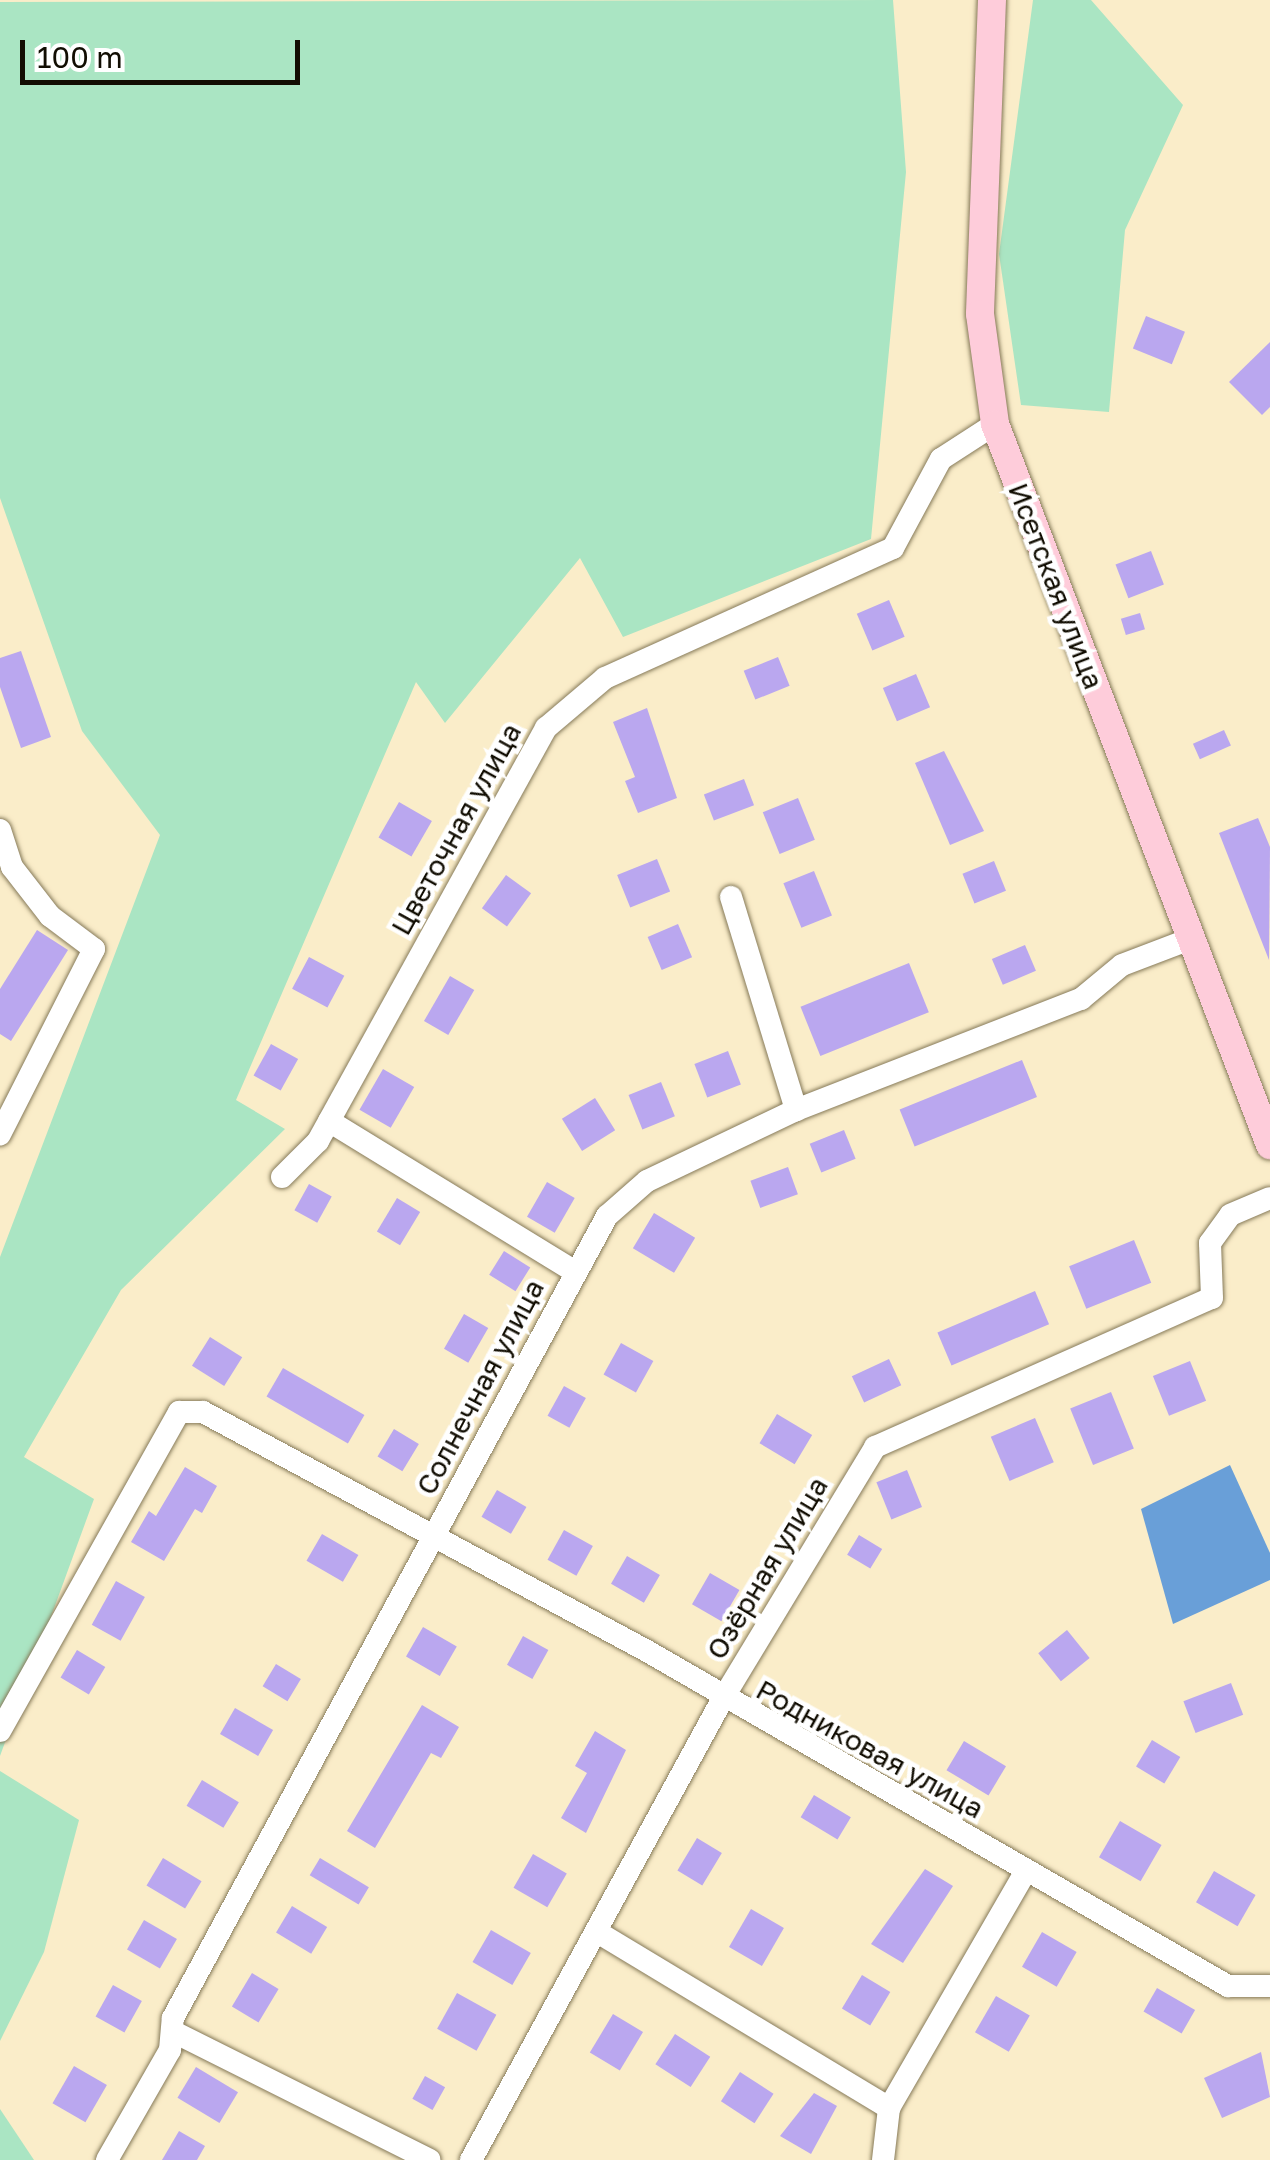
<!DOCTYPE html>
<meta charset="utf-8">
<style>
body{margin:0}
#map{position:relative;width:1270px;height:2160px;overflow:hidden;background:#faedc9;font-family:"Golos Text",sans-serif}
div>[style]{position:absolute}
.green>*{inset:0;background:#aae5c3}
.water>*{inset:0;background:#699fd8}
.building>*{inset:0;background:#baa7ef;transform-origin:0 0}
.roads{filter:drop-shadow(0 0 2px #867a59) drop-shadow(0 0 2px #867a59)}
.minor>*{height:22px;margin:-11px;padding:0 11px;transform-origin:11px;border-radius:11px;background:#fff}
.major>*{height:28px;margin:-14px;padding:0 14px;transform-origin:14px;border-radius:14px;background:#feccda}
span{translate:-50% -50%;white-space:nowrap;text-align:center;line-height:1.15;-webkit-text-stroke:9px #fff;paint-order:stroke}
.street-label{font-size:28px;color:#110d02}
.scale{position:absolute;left:20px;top:40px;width:280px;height:45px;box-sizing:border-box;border:5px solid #110d02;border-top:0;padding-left:12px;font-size:30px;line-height:35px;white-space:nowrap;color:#110d02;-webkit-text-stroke:8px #fff;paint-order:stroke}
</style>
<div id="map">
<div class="green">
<div style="clip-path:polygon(893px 0,906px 172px,871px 539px,623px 637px,580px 558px,445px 723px,416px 682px,236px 1100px,285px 1129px,121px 1290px,24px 1457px,94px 1499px,0 1756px,0 1257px,160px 835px,82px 731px,0 498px,0 2px)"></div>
<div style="clip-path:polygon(1033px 0,1091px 0,1183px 105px,1125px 230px,1109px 412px,1021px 405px,999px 254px)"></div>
<div style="clip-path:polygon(0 1771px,79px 1820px,44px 1952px,0 2041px)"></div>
<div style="clip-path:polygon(0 2109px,34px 2160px,0 2160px)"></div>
</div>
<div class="water">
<div style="clip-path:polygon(1230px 1465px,1270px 1553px,1270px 1580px,1173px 1624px,1141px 1509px)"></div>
</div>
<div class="building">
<div style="left:1146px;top:316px;width:42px;height:35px;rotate:22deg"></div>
<div style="clip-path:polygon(1270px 342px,1270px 407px,1262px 415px,1229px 382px)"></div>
<div style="left:1151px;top:551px;width:36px;height:38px;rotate:69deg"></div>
<div style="left:889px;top:600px;width:40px;height:35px;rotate:67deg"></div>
<div style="left:1140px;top:613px;width:17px;height:20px;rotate:73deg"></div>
<div style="clip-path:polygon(21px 651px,51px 737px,21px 748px,0 687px,0 658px)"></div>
<div style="left:778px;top:657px;width:31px;height:37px;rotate:68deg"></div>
<div style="left:916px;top:674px;width:36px;height:36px;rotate:67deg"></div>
<div style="clip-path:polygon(647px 708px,677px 798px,638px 813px,625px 781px,635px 777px,613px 722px)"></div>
<div style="left:1224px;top:730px;width:17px;height:34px;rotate:66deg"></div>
<div style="clip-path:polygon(944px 751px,984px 831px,950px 845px,915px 763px)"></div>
<div style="left:744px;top:779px;width:28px;height:43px;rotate:69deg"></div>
<div style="left:798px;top:798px;width:45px;height:38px;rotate:68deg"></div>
<div style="left:399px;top:802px;width:38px;height:41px;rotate:30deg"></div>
<div style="clip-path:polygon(1258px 818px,1270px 847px,1269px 960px,1219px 833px)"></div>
<div style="left:657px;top:859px;width:35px;height:43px;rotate:68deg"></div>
<div style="left:994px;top:861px;width:32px;height:34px;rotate:68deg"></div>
<div style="left:814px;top:871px;width:48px;height:33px;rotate:68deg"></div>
<div style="left:506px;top:875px;width:31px;height:41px;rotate:36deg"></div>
<div style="left:678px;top:924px;width:36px;height:33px;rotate:67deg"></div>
<div style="clip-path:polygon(37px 930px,68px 950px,11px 1041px,0 1034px,0 989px)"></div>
<div style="left:1025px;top:945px;width:28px;height:36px;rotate:67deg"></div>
<div style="left:309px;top:957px;width:40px;height:36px;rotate:28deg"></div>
<div style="left:909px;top:963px;width:53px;height:117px;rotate:68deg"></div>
<div style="left:450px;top:976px;width:28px;height:52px;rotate:30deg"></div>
<div style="left:271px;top:1044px;width:31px;height:36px;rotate:29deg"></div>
<div style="left:728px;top:1051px;width:36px;height:36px;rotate:69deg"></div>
<div style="left:1022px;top:1060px;width:40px;height:132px;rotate:68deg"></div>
<div style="left:383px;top:1069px;width:36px;height:47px;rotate:30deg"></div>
<div style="left:661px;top:1082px;width:37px;height:35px;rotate:68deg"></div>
<div style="left:595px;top:1098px;width:38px;height:39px;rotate:58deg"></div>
<div style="left:844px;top:1130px;width:31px;height:37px;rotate:68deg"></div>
<div style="left:788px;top:1167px;width:29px;height:40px;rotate:70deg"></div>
<div style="left:547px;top:1182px;width:32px;height:40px;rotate:30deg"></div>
<div style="left:309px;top:1184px;width:26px;height:30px;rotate:29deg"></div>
<div style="left:397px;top:1198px;width:27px;height:39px;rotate:31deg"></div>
<div style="left:654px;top:1213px;width:48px;height:41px;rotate:31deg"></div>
<div style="left:1134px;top:1240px;width:46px;height:70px;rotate:68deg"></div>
<div style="left:504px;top:1251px;width:31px;height:28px;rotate:32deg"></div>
<div style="left:1035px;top:1291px;width:36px;height:106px;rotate:67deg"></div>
<div style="left:464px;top:1314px;width:28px;height:40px;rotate:30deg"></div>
<div style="left:210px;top:1337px;width:38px;height:34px;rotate:32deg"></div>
<div style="left:621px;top:1343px;width:37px;height:36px;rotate:29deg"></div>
<div style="left:889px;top:1359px;width:29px;height:41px;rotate:65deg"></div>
<div style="left:1190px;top:1361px;width:43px;height:40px;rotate:68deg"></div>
<div style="left:283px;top:1368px;width:94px;height:33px;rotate:30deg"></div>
<div style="left:564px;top:1386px;width:25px;height:34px;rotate:29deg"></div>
<div style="left:1111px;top:1392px;width:61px;height:44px;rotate:68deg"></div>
<div style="left:777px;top:1414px;width:41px;height:34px;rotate:31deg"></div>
<div style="left:1035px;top:1418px;width:48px;height:48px;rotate:67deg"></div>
<div style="left:394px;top:1429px;width:29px;height:32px;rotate:31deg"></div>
<div style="clip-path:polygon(185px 1467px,217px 1486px,202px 1513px,195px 1509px,164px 1561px,131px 1542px,149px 1511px,156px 1516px)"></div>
<div style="left:907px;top:1470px;width:40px;height:33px;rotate:68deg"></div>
<div style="left:497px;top:1490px;width:34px;height:31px;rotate:30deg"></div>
<div style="left:564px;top:1530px;width:33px;height:34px;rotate:29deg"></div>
<div style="left:322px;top:1534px;width:42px;height:31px;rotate:30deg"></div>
<div style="left:859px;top:1535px;width:27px;height:23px;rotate:31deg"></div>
<div style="left:627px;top:1556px;width:38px;height:32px;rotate:30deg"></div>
<div style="left:710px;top:1573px;width:34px;height:36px;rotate:30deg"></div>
<div style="left:116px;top:1581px;width:33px;height:50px;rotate:29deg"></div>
<div style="left:423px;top:1627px;width:39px;height:34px;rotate:30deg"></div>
<div style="left:1067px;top:1630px;width:36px;height:37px;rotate:51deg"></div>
<div style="left:523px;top:1636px;width:29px;height:33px;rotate:29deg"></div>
<div style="left:77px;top:1650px;width:33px;height:32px;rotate:31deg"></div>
<div style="left:276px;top:1664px;width:29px;height:26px;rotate:31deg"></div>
<div style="left:1231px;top:1683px;width:34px;height:51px;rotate:69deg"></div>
<div style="clip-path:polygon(422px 1705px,459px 1727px,441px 1758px,431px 1753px,375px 1848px,347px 1831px)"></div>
<div style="left:235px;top:1708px;width:44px;height:30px;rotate:30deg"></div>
<div style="clip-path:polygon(595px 1731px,626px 1750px,586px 1833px,561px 1818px,587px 1773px,575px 1766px)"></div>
<div style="left:1152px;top:1740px;width:33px;height:31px;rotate:31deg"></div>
<div style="left:964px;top:1741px;width:49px;height:34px;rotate:31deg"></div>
<div style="left:202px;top:1780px;width:43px;height:30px;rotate:31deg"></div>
<div style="left:814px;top:1795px;width:43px;height:26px;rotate:31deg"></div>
<div style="left:1120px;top:1821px;width:48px;height:42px;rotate:30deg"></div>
<div style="left:697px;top:1838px;width:29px;height:38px;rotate:31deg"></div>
<div style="left:533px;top:1854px;width:39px;height:39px;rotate:30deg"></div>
<div style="left:163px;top:1858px;width:45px;height:32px;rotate:31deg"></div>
<div style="left:320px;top:1858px;width:57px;height:20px;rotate:31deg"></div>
<div style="clip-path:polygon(925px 1869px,953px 1886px,903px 1963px,871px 1944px)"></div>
<div style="left:1214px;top:1871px;width:48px;height:36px;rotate:30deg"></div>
<div style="left:292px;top:1906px;width:41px;height:31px;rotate:31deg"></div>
<div style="left:751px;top:1909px;width:38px;height:44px;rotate:30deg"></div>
<div style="left:144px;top:1920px;width:38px;height:34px;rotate:30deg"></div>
<div style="left:491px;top:1930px;width:46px;height:37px;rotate:30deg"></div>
<div style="left:1042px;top:1932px;width:40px;height:40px;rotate:30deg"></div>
<div style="left:252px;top:1973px;width:31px;height:39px;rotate:31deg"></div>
<div style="left:862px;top:1975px;width:33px;height:39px;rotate:31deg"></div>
<div style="left:113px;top:1985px;width:33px;height:36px;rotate:29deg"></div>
<div style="left:1157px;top:1988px;width:44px;height:27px;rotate:30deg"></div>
<div style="left:457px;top:1993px;width:45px;height:41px;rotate:29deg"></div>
<div style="left:996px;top:1996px;width:39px;height:42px;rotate:30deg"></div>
<div style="left:613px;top:2014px;width:35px;height:45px;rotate:31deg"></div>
<div style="left:675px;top:2034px;width:42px;height:36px;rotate:33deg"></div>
<div style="clip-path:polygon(1261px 2052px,1270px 2097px,1222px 2118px,1204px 2078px)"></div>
<div style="left:74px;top:2066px;width:38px;height:43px;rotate:30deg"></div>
<div style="left:196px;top:2067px;width:49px;height:36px;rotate:31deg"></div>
<div style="left:740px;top:2072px;width:40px;height:35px;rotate:33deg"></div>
<div style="left:425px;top:2076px;width:23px;height:26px;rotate:29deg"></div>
<div style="clip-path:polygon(814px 2093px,837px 2106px,811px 2154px,780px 2136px)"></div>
<div style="clip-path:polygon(179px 2131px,205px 2146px,197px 2160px,162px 2160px)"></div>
</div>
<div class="roads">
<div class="minor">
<div style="left:0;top:830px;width:39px;rotate:72deg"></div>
<div style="left:12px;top:867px;width:62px;rotate:52.2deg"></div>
<div style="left:50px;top:916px;width:55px;rotate:36.9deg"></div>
<div style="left:94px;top:949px;width:208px;rotate:116.9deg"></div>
<div style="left:731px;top:897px;width:223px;rotate:73deg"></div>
<div style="left:329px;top:1121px;width:289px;rotate:31.5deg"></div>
<div style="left:282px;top:1177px;width:51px;rotate:-45deg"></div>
<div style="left:318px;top:1141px;width:472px;rotate:-61.1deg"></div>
<div style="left:546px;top:728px;width:77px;rotate:-40.3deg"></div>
<div style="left:605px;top:678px;width:316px;rotate:-24.3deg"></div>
<div style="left:893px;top:548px;width:101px;rotate:-61.7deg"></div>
<div style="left:941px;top:459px;width:64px;rotate:-32.9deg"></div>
<div style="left:0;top:1731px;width:366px;rotate:-60.7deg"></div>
<div style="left:179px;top:1412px;width:24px"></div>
<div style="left:203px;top:1412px;width:504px;rotate:28.29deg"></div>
<div style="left:647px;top:1651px;width:671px;rotate:29.97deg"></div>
<div style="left:1228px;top:1986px;width:42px"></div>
<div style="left:599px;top:1933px;width:339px;rotate:31.1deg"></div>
<div style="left:172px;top:2031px;width:288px;rotate:26.6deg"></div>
<div style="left:107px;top:2160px;width:127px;rotate:-60.2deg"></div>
<div style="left:170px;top:2050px;width:32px;rotate:-85deg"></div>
<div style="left:173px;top:2018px;width:912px;rotate:-61.58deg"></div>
<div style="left:607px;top:1216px;width:53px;rotate:-41.2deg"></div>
<div style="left:647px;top:1181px;width:165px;rotate:-25.5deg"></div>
<div style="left:796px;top:1110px;width:306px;rotate:-21.3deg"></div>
<div style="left:1081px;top:999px;width:53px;rotate:-39.7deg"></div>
<div style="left:1122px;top:965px;width:73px;rotate:-20.9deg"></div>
<div style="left:471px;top:2160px;width:524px;rotate:-61.38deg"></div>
<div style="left:722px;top:1700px;width:296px;rotate:-58.8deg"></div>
<div style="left:875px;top:1447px;width:368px;rotate:-23.9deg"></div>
<div style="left:1212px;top:1298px;width:55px;rotate:-92.1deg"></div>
<div style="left:1210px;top:1243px;width:34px;rotate:-54deg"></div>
<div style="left:1230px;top:1215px;width:43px;rotate:-23deg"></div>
<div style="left:883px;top:2160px;width:52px;rotate:-83.4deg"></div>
<div style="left:889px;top:2108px;width:274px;rotate:-60deg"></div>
</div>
<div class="major">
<div style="left:992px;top:0;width:314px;rotate:92.2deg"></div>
<div style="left:980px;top:314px;width:111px;rotate:82.2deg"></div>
<div style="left:995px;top:424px;width:772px;rotate:69.12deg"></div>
</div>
</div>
<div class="street-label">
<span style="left:1056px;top:586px;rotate:69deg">Исетская улица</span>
<span style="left:456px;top:829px;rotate:-61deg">Цветочная улица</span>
<span style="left:480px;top:1387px;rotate:-62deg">Солнечная улица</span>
<span style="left:767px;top:1568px;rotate:-59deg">Озёрная улица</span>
<span style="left:870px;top:1749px;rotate:29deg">Родниковая улица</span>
</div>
<div class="scale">100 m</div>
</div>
